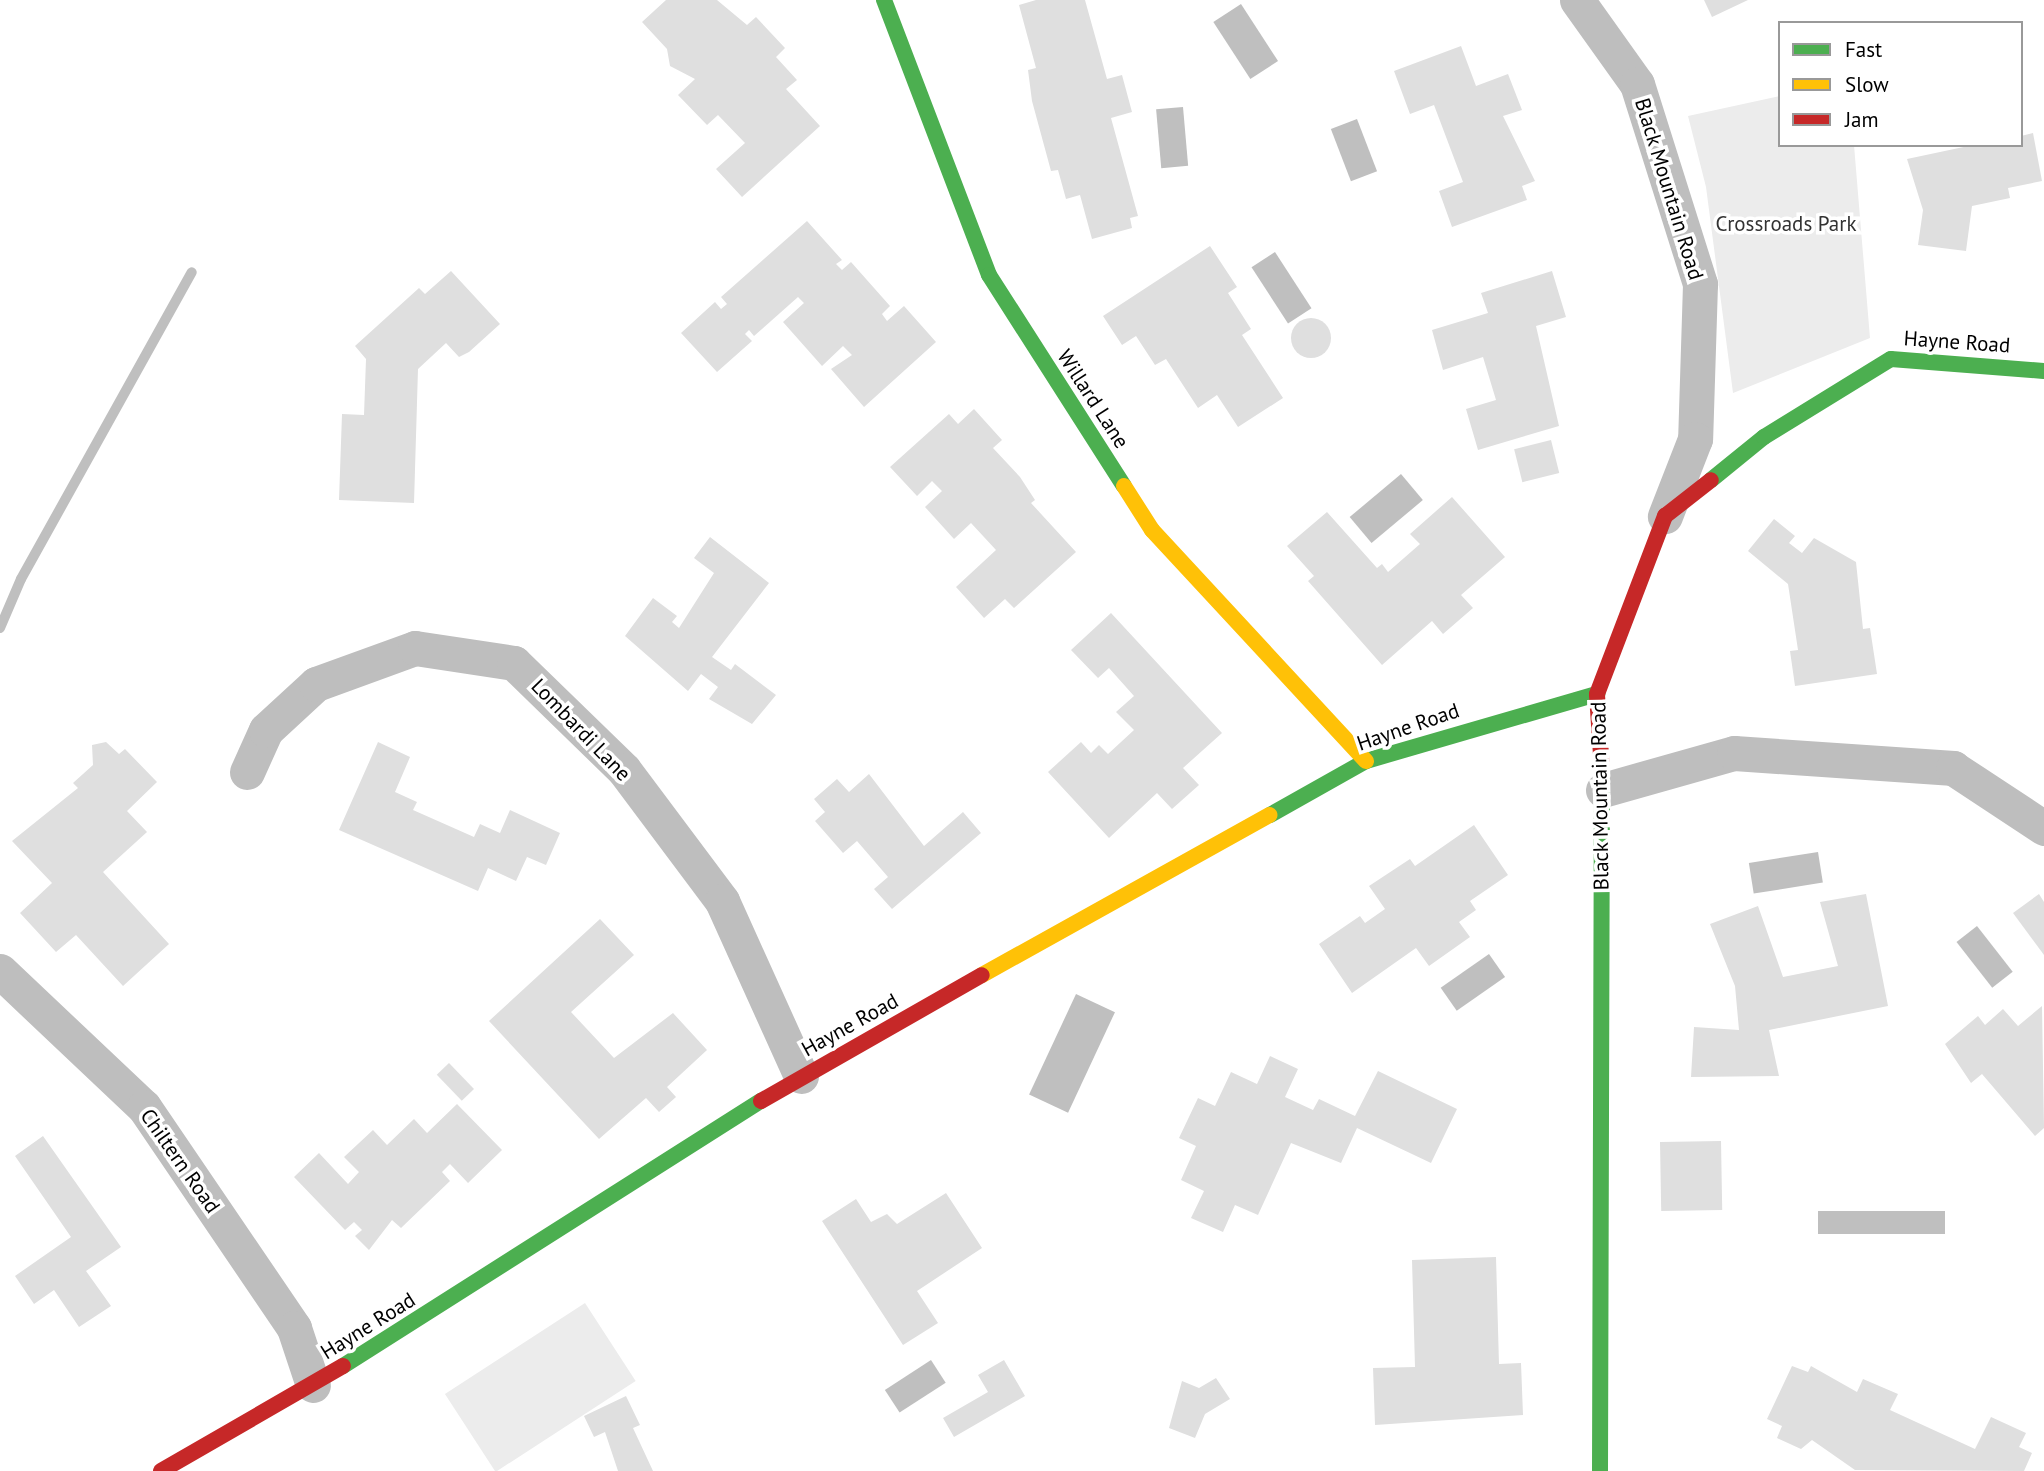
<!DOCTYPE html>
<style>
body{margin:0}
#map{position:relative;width:2044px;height:1471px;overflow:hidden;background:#fff;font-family:"PT Sans",sans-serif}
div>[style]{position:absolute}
.green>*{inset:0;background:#ececec;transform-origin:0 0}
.water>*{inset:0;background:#bfbfbf;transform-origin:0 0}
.stream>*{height:10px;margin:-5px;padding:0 5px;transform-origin:5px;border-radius:5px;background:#bfbfbf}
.building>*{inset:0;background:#dfdfdf;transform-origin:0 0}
.round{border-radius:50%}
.street>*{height:35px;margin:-17.5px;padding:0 17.5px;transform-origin:17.5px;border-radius:17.5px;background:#bebebe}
.fast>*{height:16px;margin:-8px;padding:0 8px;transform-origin:8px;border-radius:8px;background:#4caf50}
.slow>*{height:16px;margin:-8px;padding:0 8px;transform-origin:8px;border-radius:8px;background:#ffc107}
.jam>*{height:16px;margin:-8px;padding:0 8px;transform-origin:8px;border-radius:8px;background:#c62828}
span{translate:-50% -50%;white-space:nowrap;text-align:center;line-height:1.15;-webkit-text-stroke:7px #fff;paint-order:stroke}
.street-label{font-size:21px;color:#000}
.park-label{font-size:21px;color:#333}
.legend{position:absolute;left:1778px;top:21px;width:245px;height:126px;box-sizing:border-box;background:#fff;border:2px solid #999;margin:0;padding:9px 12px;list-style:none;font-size:21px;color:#000}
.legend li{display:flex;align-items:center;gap:14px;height:35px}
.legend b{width:35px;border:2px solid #999}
</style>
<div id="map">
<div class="green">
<div style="clip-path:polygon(1780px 96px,1780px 145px,1854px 145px,1870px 338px,1733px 393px,1706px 187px,1688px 116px)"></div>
<div style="left:585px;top:1303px;width:93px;height:167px;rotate:57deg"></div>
</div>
<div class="water">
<div style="left:1241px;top:4px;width:68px;height:33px;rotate:57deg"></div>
<div style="left:1183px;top:107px;width:59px;height:27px;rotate:85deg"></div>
<div style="left:1357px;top:119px;width:56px;height:28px;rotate:69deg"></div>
<div style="left:1275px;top:252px;width:67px;height:28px;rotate:57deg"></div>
<div style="left:1401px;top:474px;width:34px;height:67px;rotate:50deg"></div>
<div style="left:1818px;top:852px;width:31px;height:70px;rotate:81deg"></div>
<div style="left:1977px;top:926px;width:58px;height:26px;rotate:52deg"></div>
<div style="left:1489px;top:954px;width:28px;height:59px;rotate:55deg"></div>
<div style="left:1076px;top:994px;width:43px;height:111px;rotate:25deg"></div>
<div style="left:1945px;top:1211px;width:23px;height:127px;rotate:90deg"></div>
<div style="left:931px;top:1360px;width:27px;height:55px;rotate:57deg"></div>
</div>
<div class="stream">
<div style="left:0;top:628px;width:53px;rotate:-66.8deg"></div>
<div style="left:21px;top:579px;width:351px;rotate:-60.9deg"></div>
</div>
<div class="building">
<div style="clip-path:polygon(666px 0,717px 0,747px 25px,756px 17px,785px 48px,776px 57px,797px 80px,786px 89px,820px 126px,742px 197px,716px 169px,745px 143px,718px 115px,707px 125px,678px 95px,695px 79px,670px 66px,667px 49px,642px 22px)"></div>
<div style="clip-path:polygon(1036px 0,1085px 0,1107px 79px,1122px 75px,1132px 112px,1111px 118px,1138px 216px,1130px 218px,1132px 228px,1092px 239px,1080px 195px,1066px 199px,1058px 170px,1051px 171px,1032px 101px,1028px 70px,1036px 68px,1019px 5px)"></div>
<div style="clip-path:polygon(1704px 0,1748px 0,1712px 17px)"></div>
<div style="clip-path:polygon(1461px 46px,1476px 86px,1508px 74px,1522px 110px,1503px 116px,1535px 181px,1522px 186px,1527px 200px,1452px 227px,1439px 191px,1463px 182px,1434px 105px,1410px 114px,1394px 71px)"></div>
<div style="clip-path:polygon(2033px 133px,2042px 181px,2008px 188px,2010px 198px,1972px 206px,1966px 251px,1918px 245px,1923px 210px,1907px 159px,1973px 145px,2021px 145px,2021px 136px)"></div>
<div style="clip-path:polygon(807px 221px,842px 260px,836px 264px,842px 270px,851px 262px,890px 306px,882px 314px,887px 321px,904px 306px,936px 342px,864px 407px,831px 369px,852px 355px,843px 346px,822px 366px,783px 322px,804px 303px,798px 297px,754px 336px,749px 330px,745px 334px,752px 341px,717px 372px,681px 333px,715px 302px,721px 309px,727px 304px,721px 297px)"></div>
<div style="clip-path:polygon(1210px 246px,1237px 287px,1228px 293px,1251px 329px,1242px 335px,1283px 398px,1238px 427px,1217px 395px,1198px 408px,1166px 359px,1155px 365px,1136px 336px,1122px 345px,1103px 316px)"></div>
<div style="clip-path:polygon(451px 271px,500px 324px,469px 352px,459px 357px,446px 343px,418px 369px,414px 503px,339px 500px,342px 414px,364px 415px,366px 359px,355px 346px,419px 288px,425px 294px)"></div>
<div style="clip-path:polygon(1552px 271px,1566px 317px,1536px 326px,1559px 426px,1478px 450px,1466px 409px,1496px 400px,1483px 357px,1443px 370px,1432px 330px,1488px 313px,1481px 293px)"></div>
<div class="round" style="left:1291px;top:318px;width:40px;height:40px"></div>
<div style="clip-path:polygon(974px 409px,1002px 440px,993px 448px,1020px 477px,1035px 500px,1031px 503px,1076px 552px,1014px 608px,1005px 599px,984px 618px,956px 587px,996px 550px,971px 523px,954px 539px,925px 507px,942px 491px,932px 481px,917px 496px,890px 467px,949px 414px,958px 424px)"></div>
<div style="left:1551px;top:440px;width:34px;height:38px;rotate:76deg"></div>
<div style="clip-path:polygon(1452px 497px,1505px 557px,1461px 595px,1473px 608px,1443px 634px,1432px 621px,1382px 665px,1308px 581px,1314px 576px,1287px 546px,1327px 512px,1377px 568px,1382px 564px,1388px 572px,1420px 544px,1410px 534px)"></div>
<div style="clip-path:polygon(1774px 519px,1795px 536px,1789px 543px,1802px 553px,1814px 538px,1856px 562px,1863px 629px,1870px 628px,1877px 674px,1795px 686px,1790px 651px,1798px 650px,1788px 584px,1748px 551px)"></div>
<div style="clip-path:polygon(710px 537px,769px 583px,712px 657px,731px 670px,735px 664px,776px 695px,752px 724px,709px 699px,718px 687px,701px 674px,688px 691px,625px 636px,653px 598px,677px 616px,672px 622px,679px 628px,714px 573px,694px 558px)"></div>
<div style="clip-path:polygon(1111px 613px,1222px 733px,1183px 768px,1199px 785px,1172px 809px,1157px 793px,1109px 838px,1048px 772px,1081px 742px,1091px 753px,1099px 745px,1108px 754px,1134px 730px,1116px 712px,1134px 696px,1109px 668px,1098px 678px,1071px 650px)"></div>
<div style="clip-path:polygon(106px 742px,119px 754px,125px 749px,157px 782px,127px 811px,147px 832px,103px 872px,169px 944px,123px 986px,76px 935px,56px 952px,20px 913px,52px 883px,12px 841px,78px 788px,73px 783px,93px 765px,92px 745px)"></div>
<div style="clip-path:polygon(378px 742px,410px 757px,395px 792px,417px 802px,413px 810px,474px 837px,480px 824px,500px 833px,510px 810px,560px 833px,546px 865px,527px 857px,516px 881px,488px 868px,478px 891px,339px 830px)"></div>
<div style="clip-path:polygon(869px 774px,924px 846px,963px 812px,981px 833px,892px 909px,874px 889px,888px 877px,857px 841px,843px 853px,815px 821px,825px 812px,814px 799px,837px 779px,849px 792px)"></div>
<div style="clip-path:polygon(1474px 825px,1508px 875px,1470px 901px,1476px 910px,1459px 922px,1470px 937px,1429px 966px,1416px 948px,1352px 993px,1319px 944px,1360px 916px,1365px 923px,1385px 909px,1369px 886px,1410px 859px,1415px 866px)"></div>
<div style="clip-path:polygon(1866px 894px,1888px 1006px,1769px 1030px,1779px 1076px,1691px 1077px,1694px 1027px,1739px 1030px,1735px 986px,1710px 924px,1758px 906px,1783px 977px,1838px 966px,1820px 902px)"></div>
<div style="clip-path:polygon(2039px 894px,2044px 902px,2044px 955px,2013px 913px)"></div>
<div style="clip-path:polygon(600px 919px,634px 955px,571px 1012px,614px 1058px,673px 1013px,707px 1050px,667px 1087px,676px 1097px,659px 1112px,646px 1098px,599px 1139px,489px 1021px)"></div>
<div style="clip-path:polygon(2042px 1006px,2044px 1128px,2035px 1136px,1982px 1074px,1971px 1083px,1945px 1044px,1978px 1016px,1985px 1025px,2003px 1009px,2018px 1026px)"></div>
<div style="clip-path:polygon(1270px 1056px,1298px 1069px,1285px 1097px,1313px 1110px,1319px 1099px,1355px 1116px,1378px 1071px,1457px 1109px,1431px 1163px,1357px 1128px,1341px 1163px,1291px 1143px,1258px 1215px,1235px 1205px,1223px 1232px,1191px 1218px,1204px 1191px,1181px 1180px,1196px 1146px,1179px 1138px,1198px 1098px,1215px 1106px,1231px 1072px,1257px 1084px)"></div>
<div style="left:449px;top:1063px;width:36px;height:17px;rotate:46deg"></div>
<div style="clip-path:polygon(457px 1104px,502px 1150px,468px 1183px,450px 1164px,442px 1172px,450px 1181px,401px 1228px,392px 1220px,369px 1250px,355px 1236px,362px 1230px,354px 1222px,345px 1230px,294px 1177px,319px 1153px,348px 1184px,359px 1172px,344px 1157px,373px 1130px,387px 1145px,414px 1119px,427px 1133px)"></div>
<div style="clip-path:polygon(43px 1136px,121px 1247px,86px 1271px,111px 1306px,79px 1327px,54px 1290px,34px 1304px,15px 1276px,71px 1237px,15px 1156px)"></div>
<div style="left:1721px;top:1141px;width:69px;height:61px;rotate:89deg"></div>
<div style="clip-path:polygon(946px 1193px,982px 1248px,917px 1291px,938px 1323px,903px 1345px,822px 1221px,856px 1199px,871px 1222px,887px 1214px,897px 1224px)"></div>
<div style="clip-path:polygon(1496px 1257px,1499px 1364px,1521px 1363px,1523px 1415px,1375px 1425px,1373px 1368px,1415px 1367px,1412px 1260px)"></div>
<div style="clip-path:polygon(1004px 1360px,1025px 1396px,954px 1437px,943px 1418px,988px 1392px,978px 1375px)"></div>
<div style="clip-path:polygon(1792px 1366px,1808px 1372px,1811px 1366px,1857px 1392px,1863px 1379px,1898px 1394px,1890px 1410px,1975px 1449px,1991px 1417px,2026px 1433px,2019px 1447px,2032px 1453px,2024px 1471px,1855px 1470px,1812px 1440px,1801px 1449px,1777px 1438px,1782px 1426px,1767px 1419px)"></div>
<div style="clip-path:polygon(1216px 1378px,1230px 1399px,1205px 1414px,1195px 1438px,1169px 1428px,1182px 1381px,1199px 1388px)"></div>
<div style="clip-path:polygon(626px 1396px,640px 1425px,633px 1428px,653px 1471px,618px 1471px,605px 1432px,594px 1437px,584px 1416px)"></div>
</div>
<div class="street">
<div style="left:1577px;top:0;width:103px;rotate:54.5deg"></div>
<div style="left:1637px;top:84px;width:210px;rotate:72.5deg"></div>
<div style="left:1700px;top:284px;width:155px;rotate:91.8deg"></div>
<div style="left:1695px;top:439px;width:83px;rotate:111.3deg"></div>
<div style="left:247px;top:772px;width:46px;rotate:-65.7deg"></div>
<div style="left:266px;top:730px;width:68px;rotate:-42.6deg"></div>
<div style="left:316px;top:684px;width:105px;rotate:-20deg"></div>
<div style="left:415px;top:648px;width:100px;rotate:8.6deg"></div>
<div style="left:514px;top:663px;width:153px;rotate:44.2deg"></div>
<div style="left:624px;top:770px;width:164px;rotate:53.2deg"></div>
<div style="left:722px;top:901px;width:192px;rotate:65.7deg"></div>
<div style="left:1603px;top:790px;width:136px;rotate:-15.8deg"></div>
<div style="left:1734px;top:753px;width:220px;rotate:3.9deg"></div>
<div style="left:1953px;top:768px;width:109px;rotate:33.4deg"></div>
<div style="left:0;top:971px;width:198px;rotate:43.4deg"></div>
<div style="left:144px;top:1107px;width:267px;rotate:55.8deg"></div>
<div style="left:294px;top:1328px;width:60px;rotate:71.6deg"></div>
</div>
<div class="fast">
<div style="left:884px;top:0;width:294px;rotate:69.1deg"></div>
<div style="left:989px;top:275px;width:250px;rotate:57.4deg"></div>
<div style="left:1711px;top:480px;width:68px;rotate:-39.1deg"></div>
<div style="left:1764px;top:437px;width:149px;rotate:-31.6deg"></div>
<div style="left:1891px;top:359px;width:153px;rotate:4.5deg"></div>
<div style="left:1270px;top:815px;width:110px;rotate:-29.4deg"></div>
<div style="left:1366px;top:761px;width:241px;rotate:-16.2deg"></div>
<div style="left:343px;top:1366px;width:495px;rotate:-32.4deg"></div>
<div style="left:1600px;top:1471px;width:701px;rotate:-89.84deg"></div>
</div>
<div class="slow">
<div style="left:1124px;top:486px;width:52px;rotate:57.5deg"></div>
<div style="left:1152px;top:530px;width:315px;rotate:47.2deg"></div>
<div style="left:982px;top:975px;width:329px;rotate:-29.1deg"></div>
</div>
<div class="jam">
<div style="left:1602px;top:770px;width:76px;rotate:-93.8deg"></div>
<div style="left:1597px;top:694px;width:191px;rotate:-69.1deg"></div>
<div style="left:1665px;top:516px;width:58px;rotate:-38deg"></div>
<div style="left:761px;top:1101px;width:254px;rotate:-29.7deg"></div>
<div style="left:161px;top:1471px;width:210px;rotate:-30deg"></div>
</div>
<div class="street-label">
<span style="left:1669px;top:189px;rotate:73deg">Black Mountain Road</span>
<span style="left:1957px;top:342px;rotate:4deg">Hayne Road</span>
<span style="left:1093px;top:399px;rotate:57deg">Willard Lane</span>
<span style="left:1408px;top:727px;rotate:-19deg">Hayne Road</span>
<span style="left:581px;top:730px;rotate:46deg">Lombardi Lane</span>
<span style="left:1600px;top:796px;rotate:-91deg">Black Mountain Road</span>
<span style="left:850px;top:1025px;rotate:-29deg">Hayne Road</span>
<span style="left:180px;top:1161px;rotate:55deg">Chiltern Road</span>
<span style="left:368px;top:1326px;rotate:-32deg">Hayne Road</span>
</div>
<div class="park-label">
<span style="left:1786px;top:224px">Crossroads Park</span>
</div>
<ul class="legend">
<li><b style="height:9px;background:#4caf50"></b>Fast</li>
<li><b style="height:9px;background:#ffc107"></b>Slow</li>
<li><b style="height:9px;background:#c62828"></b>Jam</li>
</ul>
</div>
